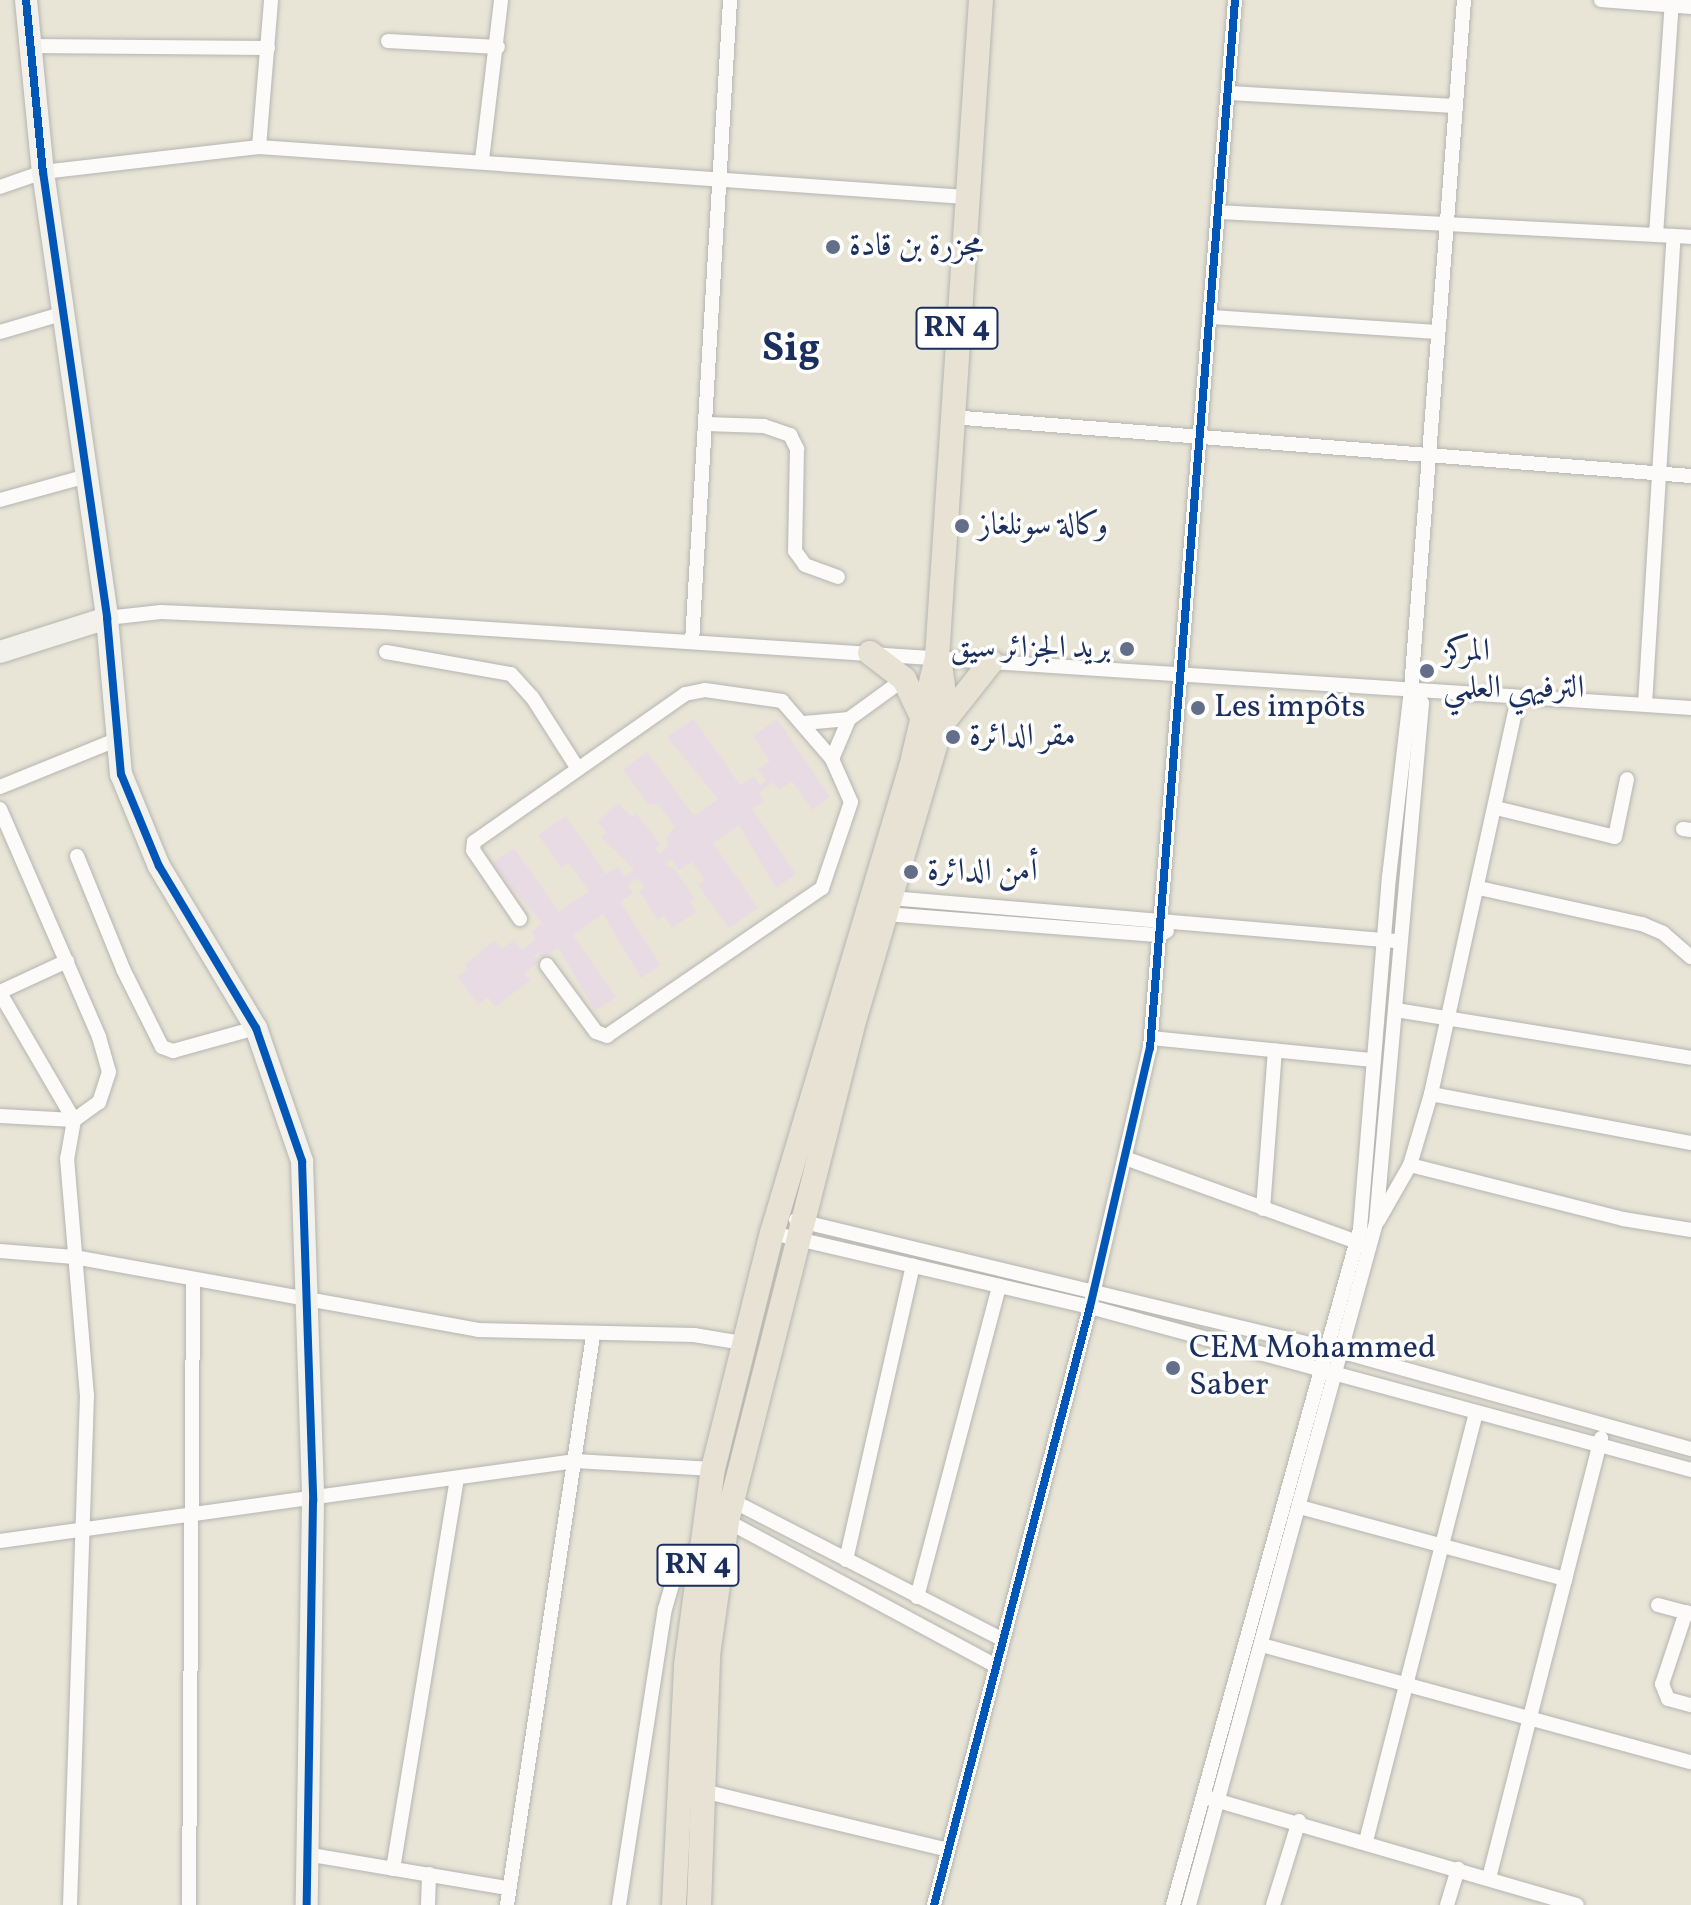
<!DOCTYPE html>
<meta charset="utf-8">
<style>
body{margin:0}
#map{position:relative;width:1691px;height:1905px;overflow:hidden;background:#e8e5d7;font-family:Vollkorn,Amiri,serif}
div>[style]{position:absolute}
.built>*{inset:0;background:#e9dbe3}
.roads{filter:drop-shadow(0 0 2px #b5b5b1) drop-shadow(0 0 2px #b5b5b1)}
.street>*{height:14px;margin:-7px;padding:0 7px;transform-origin:7px;border-radius:7px;background:#fcfbf9}
.secondary>*{height:22px;margin:-11px;padding:0 11px;transform-origin:11px;border-radius:11px;background:#f3f1eb}
.primary>*{height:24px;margin:-12px;padding:0 12px;transform-origin:12px;border-radius:12px;background:#e7e2d4}
.cycleway>*{height:8px;margin:-4px;padding:0 4px;transform-origin:4px;border-radius:4px;background:#0057b8}
.dots>*{width:22px;height:22px;translate:-50% -50%;box-sizing:border-box;border:4px solid #fff;border-radius:50%}
span{translate:-50% -50%;white-space:nowrap;text-align:center;line-height:1.15;-webkit-text-stroke:7px #fff;paint-order:stroke}
.shield-label span{padding:2px 6px;background:#fff;border:2px solid;border-radius:6px;-webkit-text-stroke-width:0}
.shield-label{font-size:30px;color:#1b2f5e;font-weight:700}
.poi-label{font-size:32px;color:#1b2f5e}
.left{translate:0 -50%;text-align:left}
.right{translate:-100% -50%;text-align:right}
.district-label{font-size:40px;color:#1b2f5e;font-weight:700}
</style>
<div id="map">
<div class="built">
<div style="clip-path:polygon(694px 719px,740px 785px,754px 776px,760px 785px,766px 781px,758px 769px,770px 761px,753px 736px,777px 719px,830px 797px,812px 810px,792px 781px,779px 790px,773px 782px,759px 793px,764px 801px,752px 809px,796px 874px,776px 888px,739px 825px,713px 843px,758px 908px,729px 928px,698px 885px,705px 880px,692px 862px,679px 870px,671px 859px,665px 864px,675px 869px,694px 898px,689px 901px,696px 912px,672px 928px,664px 916px,658px 920px,639px 891px,644px 888px,638px 878px,628px 885px,633px 893px,620px 902px,661px 965px,641px 978px,603px 914px,573px 935px,616px 997px,595px 1011px,558px 947px,543px 958px,538px 952px,534px 955px,539px 962px,524px 973px,530px 981px,495px 1007px,488px 997px,478px 1004px,457px 977px,468px 969px,465px 964px,495px 940px,502px 949px,514px 940px,522px 950px,536px 939px,531px 932px,542px 923px,492px 863px,514px 848px,559px 912px,589px 891px,569px 863px,561px 867px,538px 835px,566px 816px,606px 874px,618px 867px,625px 877px,634px 869px,601px 837px,606px 832px,597px 821px,619px 803px,631px 817px,636px 814px,661px 844px,655px 849px,660px 854px,668px 847px,666px 838px,675px 827px,658px 804px,649px 805px,623px 770px,647px 752px,694px 816px,718px 799px,667px 737px)"></div>
</div>
<div class="roads">
<div class="street">
<div style="left:1601px;top:0;width:90px;rotate:4.4deg"></div>
<div style="left:388px;top:41px;width:110px;rotate:3.1deg"></div>
<div style="left:30px;top:46px;width:238px;rotate:0.5deg"></div>
<div style="left:1228px;top:93px;width:228px;rotate:3.3deg"></div>
<div style="left:259px;top:147px;width:147px;rotate:-85.3deg"></div>
<div style="left:482px;top:160px;width:161px;rotate:-83.2deg"></div>
<div style="left:0;top:187px;width:46px;rotate:-19.2deg"></div>
<div style="left:43px;top:172px;width:217px;rotate:-6.6deg"></div>
<div style="left:259px;top:147px;width:708px;rotate:4.05deg"></div>
<div style="left:1218px;top:212px;width:474px;rotate:3deg"></div>
<div style="left:1656px;top:235px;width:236px;rotate:-86.1deg"></div>
<div style="left:1211px;top:317px;width:227px;rotate:3.8deg"></div>
<div style="left:0;top:332px;width:64px;rotate:-16.4deg"></div>
<div style="left:951px;top:417px;width:742px;rotate:4.56deg"></div>
<div style="left:706px;top:424px;width:58px;rotate:2deg"></div>
<div style="left:764px;top:426px;width:28px;rotate:19deg"></div>
<div style="left:790px;top:435px;width:16px;rotate:63deg"></div>
<div style="left:797px;top:449px;width:102px;rotate:91.1deg"></div>
<div style="left:795px;top:551px;width:17px;rotate:54deg"></div>
<div style="left:805px;top:565px;width:35px;rotate:20deg"></div>
<div style="left:0;top:500px;width:86px;rotate:-15.5deg"></div>
<div style="left:107px;top:618px;width:54px;rotate:-6.3deg"></div>
<div style="left:161px;top:612px;width:222px;rotate:2.6deg"></div>
<div style="left:383px;top:622px;width:1311px;rotate:3.76deg"></div>
<div style="left:692px;top:642px;width:643px;rotate:-86.61deg"></div>
<div style="left:386px;top:652px;width:127px;rotate:10deg"></div>
<div style="left:511px;top:674px;width:31px;rotate:48deg"></div>
<div style="left:532px;top:697px;width:85px;rotate:57.4deg"></div>
<div style="left:1645px;top:704px;width:469px;rotate:-86.5deg"></div>
<div style="left:804px;top:723px;width:45px;rotate:-5.1deg"></div>
<div style="left:832px;top:759px;width:43px;rotate:-67deg"></div>
<div style="left:849px;top:719px;width:68px;rotate:-36deg"></div>
<div style="left:0;top:787px;width:125px;rotate:-22.1deg"></div>
<div style="left:1496px;top:808px;width:122px;rotate:13.7deg"></div>
<div style="left:1615px;top:837px;width:59px;rotate:-78.3deg"></div>
<div style="left:0;top:809px;width:249px;rotate:66.5deg"></div>
<div style="left:99px;top:1037px;width:36px;rotate:74deg"></div>
<div style="left:109px;top:1072px;width:32px;rotate:108deg"></div>
<div style="left:99px;top:1102px;width:31px;rotate:144deg"></div>
<div style="left:74px;top:1120px;width:39px;rotate:100deg"></div>
<div style="left:67px;top:1158px;width:238px;rotate:85.2deg"></div>
<div style="left:87px;top:1395px;width:510px;rotate:91.91deg"></div>
<div style="left:1683px;top:829px;width:8px;rotate:7deg"></div>
<div style="left:77px;top:856px;width:122px;rotate:67.8deg"></div>
<div style="left:123px;top:969px;width:87px;rotate:63.4deg"></div>
<div style="left:162px;top:1047px;width:12px;rotate:20deg"></div>
<div style="left:173px;top:1051px;width:86px;rotate:-15.5deg"></div>
<div style="left:1479px;top:888px;width:167px;rotate:12.5deg"></div>
<div style="left:1642px;top:924px;width:23px;rotate:23deg"></div>
<div style="left:1663px;top:933px;width:37px;rotate:41deg"></div>
<div style="left:891px;top:898px;width:506px;rotate:4.88deg"></div>
<div style="left:885px;top:914px;width:276px;rotate:4.4deg"></div>
<div style="left:1160px;top:935px;width:8px;rotate:-30deg"></div>
<div style="left:520px;top:919px;width:83px;rotate:-124.3deg"></div>
<div style="left:473px;top:850px;width:8px;rotate:-83deg"></div>
<div style="left:474px;top:842px;width:258px;rotate:-35deg"></div>
<div style="left:685px;top:694px;width:20px;rotate:-11deg"></div>
<div style="left:705px;top:690px;width:78px;rotate:8.1deg"></div>
<div style="left:782px;top:701px;width:77px;rotate:49.2deg"></div>
<div style="left:832px;top:759px;width:47px;rotate:66.2deg"></div>
<div style="left:851px;top:802px;width:91px;rotate:108.6deg"></div>
<div style="left:822px;top:888px;width:261px;rotate:145.5deg"></div>
<div style="left:607px;top:1036px;width:12px;rotate:-160deg"></div>
<div style="left:596px;top:1032px;width:83px;rotate:-126.2deg"></div>
<div style="left:0;top:992px;width:74px;rotate:-24.8deg"></div>
<div style="left:0;top:993px;width:147px;rotate:59.8deg"></div>
<div style="left:74px;top:1120px;width:74px;rotate:-176.9deg"></div>
<div style="left:1396px;top:1010px;width:299px;rotate:9.2deg"></div>
<div style="left:1151px;top:1038px;width:223px;rotate:5.7deg"></div>
<div style="left:1431px;top:1094px;width:265px;rotate:10.7deg"></div>
<div style="left:1125px;top:1158px;width:253px;rotate:19.9deg"></div>
<div style="left:1410px;top:1165px;width:220px;rotate:14.2deg"></div>
<div style="left:1623px;top:1219px;width:69px;rotate:9.2deg"></div>
<div style="left:1263px;top:1209px;width:159px;rotate:-85.7deg"></div>
<div style="left:796px;top:1220px;width:563px;rotate:13.57deg"></div>
<div style="left:1343px;top:1352px;width:361px;rotate:15.6deg"></div>
<div style="left:1378px;top:1221px;width:64px;rotate:-60.3deg"></div>
<div style="left:1410px;top:1165px;width:74px;rotate:-73.5deg"></div>
<div style="left:1431px;top:1094px;width:405px;rotate:-77.6deg"></div>
<div style="left:772px;top:1233px;width:326px;rotate:13.1deg"></div>
<div style="left:1090px;top:1307px;width:623px;rotate:15.17deg"></div>
<div style="left:0;top:1251px;width:74px;rotate:4.6deg"></div>
<div style="left:74px;top:1257px;width:411px;rotate:10.2deg"></div>
<div style="left:478px;top:1330px;width:216px;rotate:1.3deg"></div>
<div style="left:694px;top:1335px;width:50px;rotate:9.3deg"></div>
<div style="left:731px;top:1500px;width:306px;rotate:27.2deg"></div>
<div style="left:1300px;top:1507px;width:275px;rotate:15.2deg"></div>
<div style="left:727px;top:1521px;width:306px;rotate:28.3deg"></div>
<div style="left:0;top:1541px;width:581px;rotate:-7.92deg"></div>
<div style="left:575px;top:1461px;width:138px;rotate:3.3deg"></div>
<div style="left:846px;top:1560px;width:302px;rotate:-77.2deg"></div>
<div style="left:917px;top:1597px;width:322px;rotate:-75.2deg"></div>
<div style="left:1658px;top:1605px;width:34px;rotate:15deg"></div>
<div style="left:1686px;top:1612px;width:76px;rotate:108.4deg"></div>
<div style="left:1662px;top:1684px;width:16px;rotate:68deg"></div>
<div style="left:1668px;top:1699px;width:24px;rotate:15deg"></div>
<div style="left:1262px;top:1645px;width:445px;rotate:15.3deg"></div>
<div style="left:703px;top:1791px;width:252px;rotate:13.5deg"></div>
<div style="left:1208px;top:1798px;width:384px;rotate:16.2deg"></div>
<div style="left:1366px;top:1841px;width:443px;rotate:-75.6deg"></div>
<div style="left:306px;top:1854px;width:205px;rotate:9.6deg"></div>
<div style="left:393px;top:1869px;width:395px;rotate:-80.7deg"></div>
<div style="left:1489px;top:1878px;width:454px;rotate:-75.7deg"></div>
<div style="left:189px;top:1905px;width:624px;rotate:-89.63deg"></div>
<div style="left:428px;top:1905px;width:31px;rotate:-88deg"></div>
<div style="left:507px;top:1905px;width:575px;rotate:-81.41deg"></div>
<div style="left:619px;top:1905px;width:300px;rotate:-81.2deg"></div>
<div style="left:665px;top:1609px;width:36px;rotate:-74deg"></div>
<div style="left:675px;top:1574px;width:40px;rotate:-51deg"></div>
<div style="left:934px;top:1905px;width:618px;rotate:-75.38deg"></div>
<div style="left:1090px;top:1307px;width:266px;rotate:-77deg"></div>
<div style="left:1150px;top:1048px;width:1051px;rotate:-85.36deg"></div>
<div style="left:1173px;top:1905px;width:701px;rotate:-74.54deg"></div>
<div style="left:1360px;top:1229px;width:353px;rotate:-85.3deg"></div>
<div style="left:1389px;top:877px;width:189px;rotate:-83.3deg"></div>
<div style="left:1411px;top:689px;width:691px;rotate:-85.6deg"></div>
<div style="left:1189px;top:1905px;width:707px;rotate:-74.67deg"></div>
<div style="left:1376px;top:1223px;width:522px;rotate:-84.94deg"></div>
<div style="left:1422px;top:703px;width:18px;rotate:-128deg"></div>
<div style="left:1273px;top:1905px;width:88px;rotate:-72.8deg"></div>
<div style="left:1447px;top:1905px;width:38px;rotate:-73deg"></div>
</div>
<div class="secondary">
<div style="left:26px;top:0;width:173px;rotate:84.4deg"></div>
<div style="left:43px;top:172px;width:451px;rotate:81.8deg"></div>
<div style="left:107px;top:618px;width:157px;rotate:84.9deg"></div>
<div style="left:121px;top:774px;width:100px;rotate:67.6deg"></div>
<div style="left:159px;top:866px;width:189px;rotate:59.1deg"></div>
<div style="left:256px;top:1028px;width:141px;rotate:70.9deg"></div>
<div style="left:302px;top:1161px;width:340px;rotate:88.1deg"></div>
<div style="left:313px;top:1501px;width:404px;rotate:90.9deg"></div>
<div style="left:0;top:652px;width:112px;rotate:-17.6deg"></div>
</div>
<div class="primary">
<div style="left:870px;top:653px;width:43px;rotate:37.4deg"></div>
<div style="left:904px;top:679px;width:44px;rotate:64.6deg"></div>
<div style="left:945px;top:720px;width:74px;rotate:-51.6deg"></div>
<div style="left:674px;top:1905px;width:240px;rotate:-87.1deg"></div>
<div style="left:686px;top:1665px;width:198px;rotate:-82.2deg"></div>
<div style="left:713px;top:1469px;width:243px;rotate:-76deg"></div>
<div style="left:772px;top:1233px;width:486px;rotate:-73.4deg"></div>
<div style="left:911px;top:767px;width:113px;rotate:-76.7deg"></div>
<div style="left:937px;top:657px;width:658px;rotate:-86.17deg"></div>
<div style="left:699px;top:1905px;width:250px;rotate:-87.9deg"></div>
<div style="left:708px;top:1655px;width:135px;rotate:-81.9deg"></div>
<div style="left:727px;top:1521px;width:516px;rotate:-75.75deg"></div>
<div style="left:854px;top:1021px;width:308px;rotate:-73.6deg"></div>
<div style="left:941px;top:726px;width:26px;rotate:-81deg"></div>
<div style="left:945px;top:700px;width:34px;rotate:-98deg"></div>
</div>
</div>
<div class="cycleway">
<div style="left:26px;top:0;width:173px;rotate:84.4deg"></div>
<div style="left:43px;top:172px;width:451px;rotate:81.8deg"></div>
<div style="left:107px;top:618px;width:157px;rotate:84.9deg"></div>
<div style="left:121px;top:774px;width:100px;rotate:67.6deg"></div>
<div style="left:159px;top:866px;width:189px;rotate:59.1deg"></div>
<div style="left:256px;top:1028px;width:141px;rotate:70.9deg"></div>
<div style="left:302px;top:1161px;width:340px;rotate:88.1deg"></div>
<div style="left:313px;top:1501px;width:404px;rotate:90.9deg"></div>
<div style="left:934px;top:1905px;width:618px;rotate:-75.38deg"></div>
<div style="left:1090px;top:1307px;width:266px;rotate:-77deg"></div>
<div style="left:1150px;top:1048px;width:1051px;rotate:-85.36deg"></div>
</div>
<div class="dots">
<div style="left:833px;top:247px;background:#636f88"></div>
<div style="left:962px;top:526px;background:#636f88"></div>
<div style="left:1127px;top:649px;background:#636f88"></div>
<div style="left:1427px;top:671px;background:#636f88"></div>
<div style="left:1198px;top:708px;background:#636f88"></div>
<div style="left:953px;top:737px;background:#636f88"></div>
<div style="left:911px;top:872px;background:#636f88"></div>
<div style="left:1173px;top:1368px;background:#636f88"></div>
</div>
<div class="shield-label">
<span style="left:957px;top:328px">RN 4</span>
<span style="left:698px;top:1565px">RN 4</span>
</div>
<div class="poi-label">
<span class="left" style="left:849px;top:247px">مجزرة بن قادة</span>
<span class="left" style="left:978px;top:526px">وكالة سونلغاز</span>
<span class="right" style="left:1111px;top:649px">بريد الجزائر سيق</span>
<span class="left" style="left:1443px;top:671px">المركز<br>الترفيهي العلمي</span>
<span class="left" style="left:1214px;top:708px">Les impôts</span>
<span class="left" style="left:969px;top:737px">مقر الدائرة</span>
<span class="left" style="left:927px;top:872px">أمن الدائرة</span>
<span class="left" style="left:1189px;top:1368px">CEM Mohammed<br>Saber</span>
</div>
<div class="district-label">
<span style="left:791px;top:350px">Sig</span>
</div>
</div>
